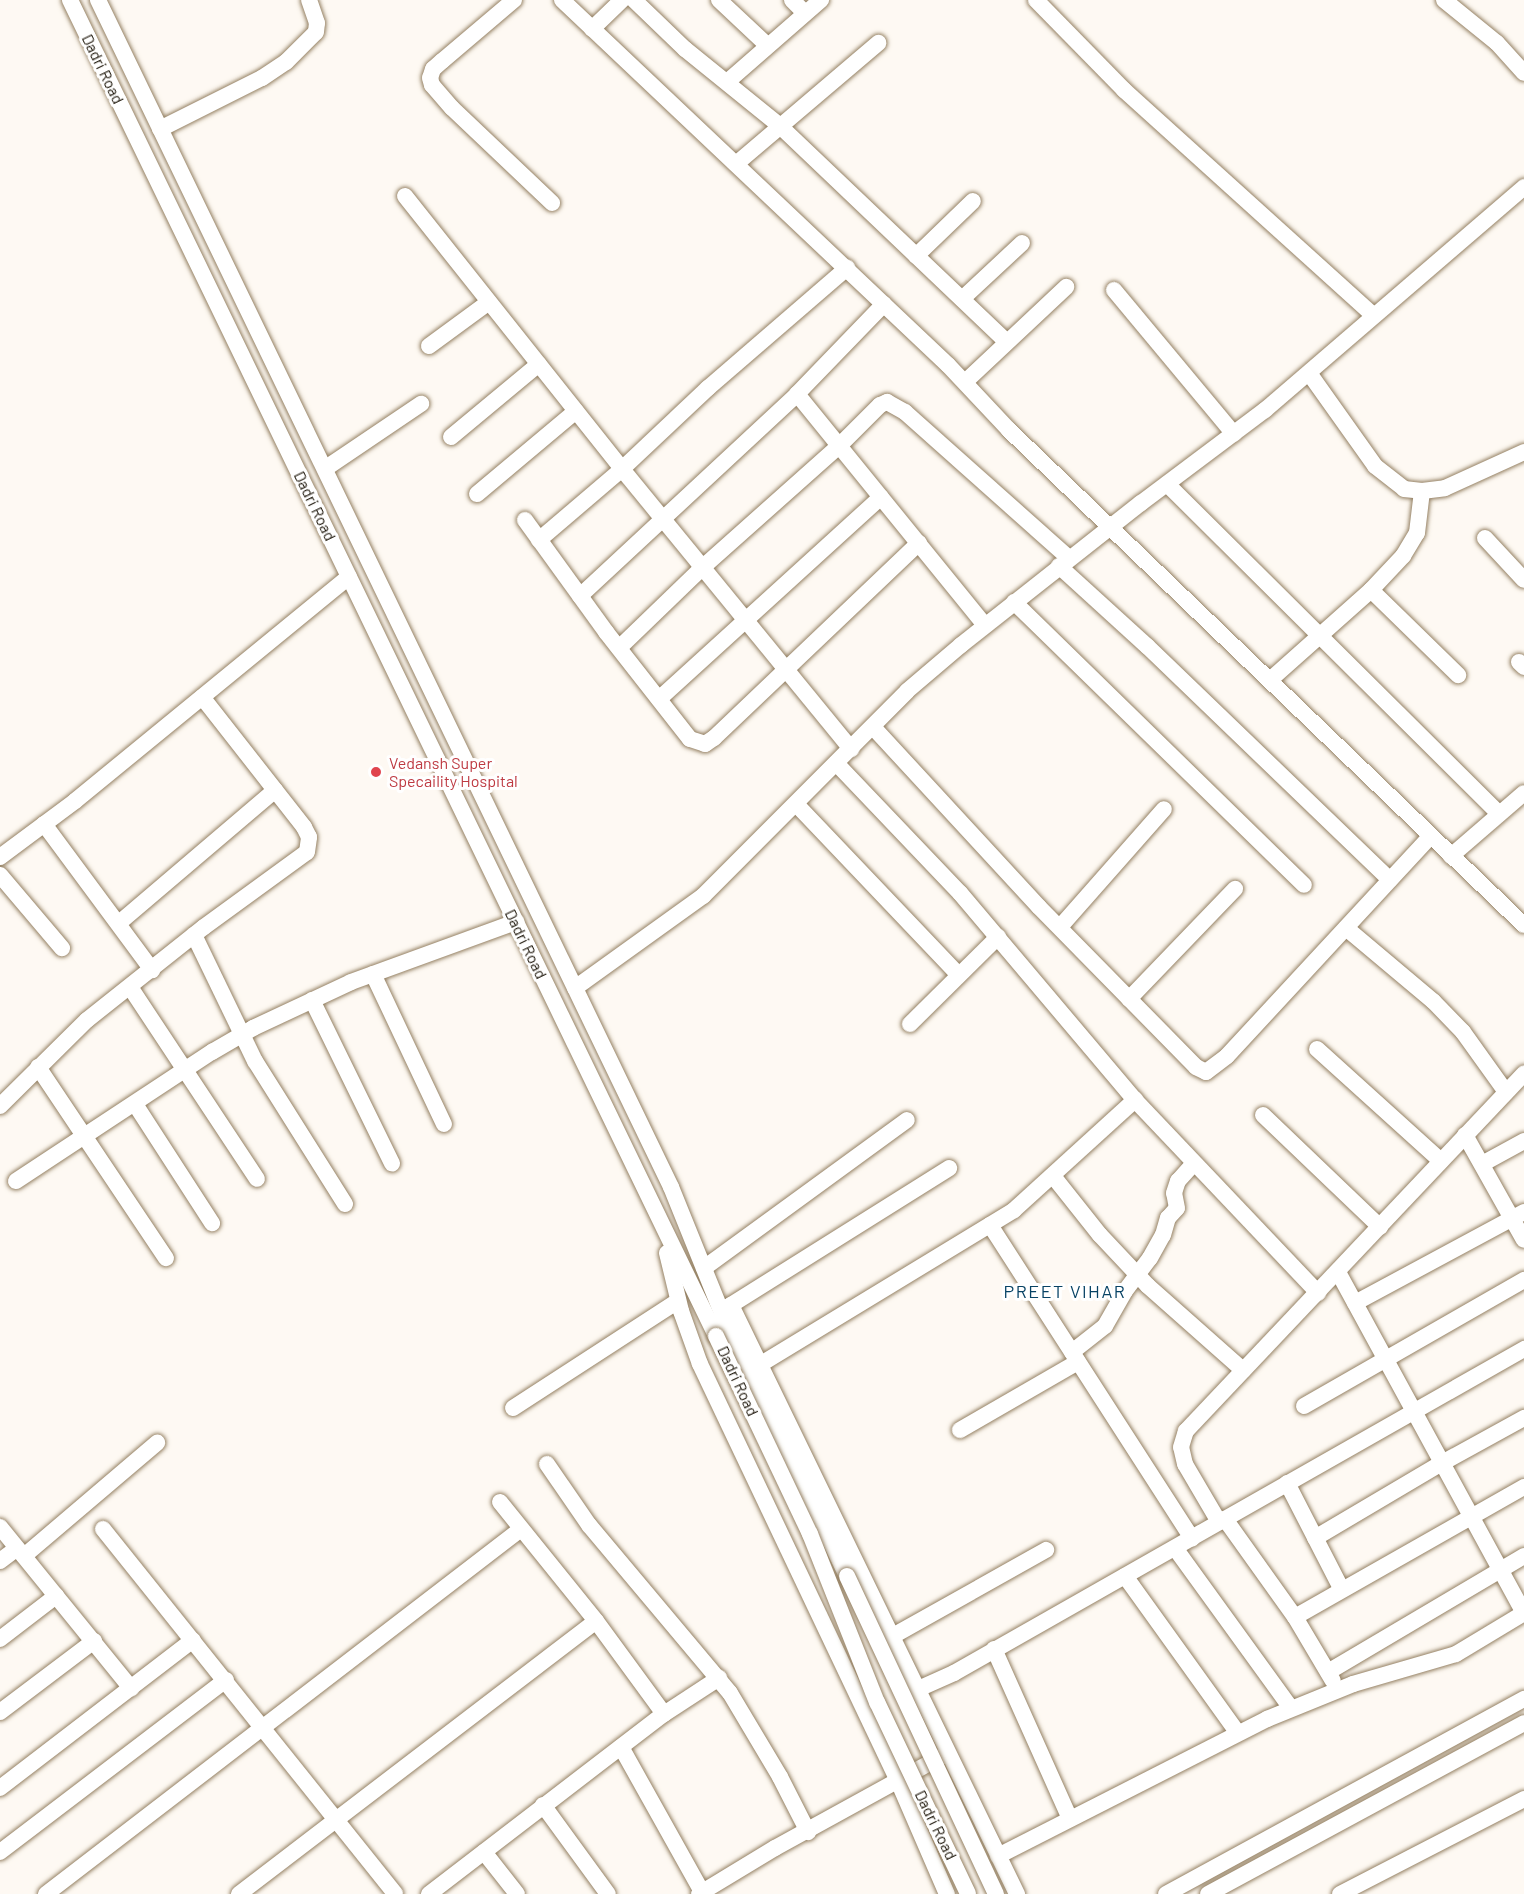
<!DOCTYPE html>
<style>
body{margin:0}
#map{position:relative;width:1524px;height:1894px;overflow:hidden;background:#fef9f3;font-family:Barlow,sans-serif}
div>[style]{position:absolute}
.roads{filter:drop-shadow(0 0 2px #948062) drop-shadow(0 0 2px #948062)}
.minor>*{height:16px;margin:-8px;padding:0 8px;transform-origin:8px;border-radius:8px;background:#fff}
.bridges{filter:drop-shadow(0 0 2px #948062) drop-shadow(0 0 2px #948062)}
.minor-bridge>*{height:16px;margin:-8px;padding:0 8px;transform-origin:8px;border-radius:8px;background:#fff}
.dots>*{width:16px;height:16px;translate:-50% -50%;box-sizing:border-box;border:3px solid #fff;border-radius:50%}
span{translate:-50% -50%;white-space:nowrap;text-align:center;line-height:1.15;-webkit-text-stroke:6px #fff;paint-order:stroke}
.street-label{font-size:16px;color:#1f180c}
.health-label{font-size:16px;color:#be3a42}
.left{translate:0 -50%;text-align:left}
.neighbourhood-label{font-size:18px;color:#074264;letter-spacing:1.5px}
</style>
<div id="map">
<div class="roads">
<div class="minor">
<div style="left:70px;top:0;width:1484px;rotate:64.19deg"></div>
<div style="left:98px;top:0;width:1318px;rotate:64.23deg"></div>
<div style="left:671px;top:1187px;width:157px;rotate:68deg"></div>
<div style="left:730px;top:1333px;width:270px;rotate:64.3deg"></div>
<div style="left:514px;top:0;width:94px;rotate:139.7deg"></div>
<div style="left:442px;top:61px;width:12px;rotate:138deg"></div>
<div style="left:433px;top:69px;width:9px;rotate:108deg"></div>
<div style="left:430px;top:78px;width:7px;rotate:74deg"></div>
<div style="left:432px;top:85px;width:30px;rotate:49deg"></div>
<div style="left:452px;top:108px;width:138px;rotate:43.5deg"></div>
<div style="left:562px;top:0;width:531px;rotate:43.4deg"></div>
<div style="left:948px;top:365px;width:89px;rotate:46.8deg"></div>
<div style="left:1009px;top:430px;width:714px;rotate:43.87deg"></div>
<div style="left:634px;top:0;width:71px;rotate:43.9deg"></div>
<div style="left:685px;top:49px;width:122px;rotate:39deg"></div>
<div style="left:780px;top:126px;width:313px;rotate:43.6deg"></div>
<div style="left:719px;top:0;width:66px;rotate:43.2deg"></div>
<div style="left:792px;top:0;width:18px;rotate:45deg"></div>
<div style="left:1036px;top:0;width:126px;rotate:45.6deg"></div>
<div style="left:1124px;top:90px;width:336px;rotate:42.1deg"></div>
<div style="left:1444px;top:0;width:68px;rotate:39.1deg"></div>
<div style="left:1497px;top:43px;width:40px;rotate:48deg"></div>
<div style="left:592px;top:29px;width:42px;rotate:-44deg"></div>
<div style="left:727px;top:82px;width:125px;rotate:-41.1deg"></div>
<div style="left:160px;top:129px;width:114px;rotate:-26.6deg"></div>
<div style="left:262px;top:78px;width:29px;rotate:-34deg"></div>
<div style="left:286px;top:62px;width:42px;rotate:-45deg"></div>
<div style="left:316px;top:32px;width:9px;rotate:-84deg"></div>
<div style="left:317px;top:23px;width:24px;rotate:-109deg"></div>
<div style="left:736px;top:164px;width:187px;rotate:-40.4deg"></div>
<div style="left:405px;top:196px;width:349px;rotate:51.5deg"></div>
<div style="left:622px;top:469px;width:362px;rotate:50.7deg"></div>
<div style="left:916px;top:256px;width:79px;rotate:-44deg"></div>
<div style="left:1114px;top:290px;width:187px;rotate:50.2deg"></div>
<div style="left:962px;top:299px;width:82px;rotate:-43deg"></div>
<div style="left:429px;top:346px;width:74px;rotate:-36.3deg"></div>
<div style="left:1309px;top:373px;width:114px;rotate:54.6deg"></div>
<div style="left:1375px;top:466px;width:37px;rotate:38deg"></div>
<div style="left:1404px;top:489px;width:18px;rotate:6deg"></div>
<div style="left:1422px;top:491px;width:23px;rotate:-7deg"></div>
<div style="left:1445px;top:488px;width:87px;rotate:-24.5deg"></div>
<div style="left:965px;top:382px;width:139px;rotate:-43.2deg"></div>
<div style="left:797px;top:394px;width:298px;rotate:50.9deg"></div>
<div style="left:451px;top:437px;width:114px;rotate:-39.7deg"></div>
<div style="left:326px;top:468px;width:115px;rotate:-34deg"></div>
<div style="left:1167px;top:484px;width:468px;rotate:44.8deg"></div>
<div style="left:477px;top:494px;width:129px;rotate:-40deg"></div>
<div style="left:525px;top:520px;width:138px;rotate:54.1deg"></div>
<div style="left:606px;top:632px;width:136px;rotate:51.9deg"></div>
<div style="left:690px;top:739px;width:16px;rotate:18deg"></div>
<div style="left:705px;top:744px;width:11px;rotate:-34deg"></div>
<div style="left:714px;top:738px;width:283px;rotate:-43.6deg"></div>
<div style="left:1485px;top:538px;width:57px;rotate:47.1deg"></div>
<div style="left:539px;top:540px;width:109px;rotate:-40.5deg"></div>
<div style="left:622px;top:469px;width:118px;rotate:-43.3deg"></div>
<div style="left:708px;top:388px;width:184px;rotate:-40.8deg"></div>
<div style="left:1059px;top:566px;width:119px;rotate:42.3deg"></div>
<div style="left:1147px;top:646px;width:337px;rotate:43.9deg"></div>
<div style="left:1371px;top:590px;width:122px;rotate:44.3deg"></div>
<div style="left:580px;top:596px;width:296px;rotate:-42.9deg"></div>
<div style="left:797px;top:394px;width:125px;rotate:-46deg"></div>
<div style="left:1014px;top:602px;width:405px;rotate:44.3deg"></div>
<div style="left:619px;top:648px;width:117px;rotate:-44deg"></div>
<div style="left:703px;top:567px;width:182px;rotate:-41.7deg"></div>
<div style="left:839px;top:446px;width:58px;rotate:-45deg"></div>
<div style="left:880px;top:405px;width:8px;rotate:-23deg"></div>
<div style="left:887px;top:402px;width:21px;rotate:29deg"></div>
<div style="left:905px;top:412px;width:220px;rotate:41.7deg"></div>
<div style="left:1519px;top:662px;width:7px;rotate:45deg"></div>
<div style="left:1270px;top:680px;width:135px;rotate:-41.7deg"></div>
<div style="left:1371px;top:590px;width:47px;rotate:-46.7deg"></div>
<div style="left:1403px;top:556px;width:27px;rotate:-59deg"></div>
<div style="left:1417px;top:533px;width:42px;rotate:-83.2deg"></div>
<div style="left:659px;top:699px;width:300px;rotate:-42.3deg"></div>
<div style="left:873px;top:727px;width:245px;rotate:47.3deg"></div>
<div style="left:1039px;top:907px;width:224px;rotate:45.5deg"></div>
<div style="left:1196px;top:1067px;width:11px;rotate:27deg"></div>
<div style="left:1206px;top:1072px;width:26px;rotate:-37deg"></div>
<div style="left:1227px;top:1056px;width:300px;rotate:-47.2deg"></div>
<div style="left:836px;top:763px;width:180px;rotate:46.4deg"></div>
<div style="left:960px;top:893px;width:271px;rotate:49.8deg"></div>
<div style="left:1135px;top:1100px;width:266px;rotate:46.5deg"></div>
<div style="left:796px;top:804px;width:236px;rotate:46.4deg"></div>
<div style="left:44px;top:824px;width:182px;rotate:53.5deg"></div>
<div style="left:1451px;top:856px;width:96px;rotate:-40.8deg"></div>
<div style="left:0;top:857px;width:94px;rotate:-36.7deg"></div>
<div style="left:75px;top:801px;width:354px;rotate:-39.3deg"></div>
<div style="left:0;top:875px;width:96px;rotate:49.7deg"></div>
<div style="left:119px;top:923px;width:205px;rotate:-40.4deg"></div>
<div style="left:1060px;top:927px;width:157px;rotate:-48.6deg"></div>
<div style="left:1346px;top:928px;width:114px;rotate:40deg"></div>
<div style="left:1433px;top:1001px;width:43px;rotate:45.9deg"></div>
<div style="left:1463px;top:1032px;width:74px;rotate:54.4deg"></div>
<div style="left:194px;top:935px;width:140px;rotate:64.2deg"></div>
<div style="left:255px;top:1061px;width:169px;rotate:57.8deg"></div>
<div style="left:373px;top:974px;width:166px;rotate:64.7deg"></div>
<div style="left:130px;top:987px;width:230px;rotate:56.5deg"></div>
<div style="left:575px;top:988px;width:158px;rotate:-35.7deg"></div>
<div style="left:703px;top:896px;width:289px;rotate:-45.1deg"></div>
<div style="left:907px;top:691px;width:71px;rotate:-40.4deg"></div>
<div style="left:961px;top:645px;width:229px;rotate:-38.3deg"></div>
<div style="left:1141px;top:503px;width:155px;rotate:-36.9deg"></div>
<div style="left:1265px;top:410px;width:342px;rotate:-40.7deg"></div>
<div style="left:1129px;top:999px;width:153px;rotate:-46.1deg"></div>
<div style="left:312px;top:1000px;width:182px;rotate:63.9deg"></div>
<div style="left:910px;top:1024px;width:124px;rotate:-44.7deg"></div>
<div style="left:1317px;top:1049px;width:167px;rotate:42.1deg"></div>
<div style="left:38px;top:1067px;width:230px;rotate:56.2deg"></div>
<div style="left:135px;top:1104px;width:142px;rotate:57.1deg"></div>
<div style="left:0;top:1106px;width:122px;rotate:-44.7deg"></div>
<div style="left:87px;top:1020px;width:149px;rotate:-38.5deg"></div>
<div style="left:204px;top:927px;width:127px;rotate:-36.1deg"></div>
<div style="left:307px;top:852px;width:15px;rotate:-82deg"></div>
<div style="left:309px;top:837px;width:11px;rotate:-117deg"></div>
<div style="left:304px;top:827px;width:165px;rotate:-128.1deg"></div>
<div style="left:1263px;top:1115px;width:162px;rotate:43.7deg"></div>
<div style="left:1465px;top:1135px;width:120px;rotate:60.7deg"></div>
<div style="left:1482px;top:1164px;width:48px;rotate:-28.7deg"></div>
<div style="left:1053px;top:1176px;width:75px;rotate:51.5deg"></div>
<div style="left:1100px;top:1235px;width:70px;rotate:46.7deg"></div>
<div style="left:1148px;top:1286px;width:127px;rotate:41.5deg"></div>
<div style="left:16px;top:1181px;width:235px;rotate:-33.4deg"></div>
<div style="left:212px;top:1052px;width:48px;rotate:-30.3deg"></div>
<div style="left:253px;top:1028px;width:108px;rotate:-25.1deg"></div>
<div style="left:351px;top:982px;width:176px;rotate:-20deg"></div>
<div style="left:990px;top:1225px;width:373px;rotate:57.2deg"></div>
<div style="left:667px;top:1253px;width:60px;rotate:76.4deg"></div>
<div style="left:681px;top:1311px;width:56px;rotate:70.3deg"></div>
<div style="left:700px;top:1364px;width:462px;rotate:64.6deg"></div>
<div style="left:898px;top:1781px;width:123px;rotate:66.6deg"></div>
<div style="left:704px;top:1268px;width:251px;rotate:-36.1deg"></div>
<div style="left:1338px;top:1272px;width:388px;rotate:61.4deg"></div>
<div style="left:1355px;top:1303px;width:192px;rotate:-28.3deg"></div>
<div style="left:731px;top:1305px;width:655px;rotate:64.1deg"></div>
<div style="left:723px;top:1310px;width:267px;rotate:-32.1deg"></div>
<div style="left:1072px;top:1352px;width:42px;rotate:-38.2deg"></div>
<div style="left:1105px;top:1326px;width:40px;rotate:-60.3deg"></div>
<div style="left:1125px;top:1291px;width:41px;rotate:-52.9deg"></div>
<div style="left:1150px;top:1258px;width:26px;rotate:-61deg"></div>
<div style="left:1163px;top:1235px;width:18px;rotate:-74deg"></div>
<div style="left:1168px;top:1218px;width:13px;rotate:-48deg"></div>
<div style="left:1177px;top:1208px;width:15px;rotate:-101deg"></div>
<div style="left:1174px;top:1193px;width:13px;rotate:-72deg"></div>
<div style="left:1178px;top:1181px;width:24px;rotate:-48deg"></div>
<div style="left:761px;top:1364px;width:296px;rotate:-31.3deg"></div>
<div style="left:1014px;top:1210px;width:164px;rotate:-42.3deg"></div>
<div style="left:1304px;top:1406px;width:254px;rotate:-29.8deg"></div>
<div style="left:513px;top:1408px;width:197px;rotate:-33deg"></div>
<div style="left:960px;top:1430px;width:136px;rotate:-30deg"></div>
<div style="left:547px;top:1464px;width:74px;rotate:55.5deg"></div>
<div style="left:589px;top:1525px;width:219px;rotate:50deg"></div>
<div style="left:730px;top:1693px;width:98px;rotate:59.2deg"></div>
<div style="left:780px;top:1777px;width:62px;rotate:63deg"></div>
<div style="left:1287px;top:1483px;width:120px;rotate:62.8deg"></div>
<div style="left:500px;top:1502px;width:153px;rotate:51.1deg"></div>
<div style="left:596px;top:1621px;width:115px;rotate:53.8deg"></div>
<div style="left:1225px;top:1519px;width:120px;rotate:54.5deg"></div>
<div style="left:1295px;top:1617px;width:74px;rotate:59.3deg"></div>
<div style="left:1219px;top:1522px;width:67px;rotate:-120.4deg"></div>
<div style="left:1185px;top:1464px;width:17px;rotate:-103deg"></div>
<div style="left:1181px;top:1447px;width:17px;rotate:-73deg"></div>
<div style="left:1186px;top:1431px;width:492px;rotate:-46.6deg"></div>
<div style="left:0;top:1527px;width:208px;rotate:50.9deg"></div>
<div style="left:103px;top:1529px;width:467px;rotate:51.3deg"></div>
<div style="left:1315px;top:1538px;width:147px;rotate:-30.6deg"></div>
<div style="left:1442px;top:1463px;width:94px;rotate:-28.8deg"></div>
<div style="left:1175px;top:1548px;width:198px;rotate:54.1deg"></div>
<div style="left:24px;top:1556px;width:175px;rotate:-40.4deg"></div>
<div style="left:0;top:1561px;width:21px;rotate:-37deg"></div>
<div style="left:1125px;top:1576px;width:193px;rotate:54.3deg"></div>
<div style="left:1295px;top:1617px;width:263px;rotate:-29.6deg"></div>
<div style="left:891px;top:1637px;width:178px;rotate:-29.3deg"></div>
<div style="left:0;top:1639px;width:71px;rotate:-37.5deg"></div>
<div style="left:994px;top:1649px;width:186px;rotate:65.9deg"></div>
<div style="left:1328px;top:1672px;width:228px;rotate:-30.6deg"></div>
<div style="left:916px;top:1690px;width:42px;rotate:-24.1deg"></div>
<div style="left:954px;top:1673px;width:656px;rotate:-29.61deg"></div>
<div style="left:0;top:1712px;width:118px;rotate:-37.1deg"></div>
<div style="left:621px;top:1747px;width:166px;rotate:60.8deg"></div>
<div style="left:0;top:1788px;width:243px;rotate:-37.5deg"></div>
<div style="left:543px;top:1805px;width:110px;rotate:53.9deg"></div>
<div style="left:0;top:1852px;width:284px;rotate:-37.3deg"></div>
<div style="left:484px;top:1852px;width:53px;rotate:51.8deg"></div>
<div style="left:998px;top:1856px;width:302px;rotate:-27deg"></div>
<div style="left:1267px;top:1719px;width:93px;rotate:-22.1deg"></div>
<div style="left:1353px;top:1684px;width:107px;rotate:-16.2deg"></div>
<div style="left:1456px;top:1654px;width:79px;rotate:-31.1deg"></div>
<div style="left:46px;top:1894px;width:599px;rotate:-37.54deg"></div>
<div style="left:239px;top:1894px;width:449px;rotate:-37.4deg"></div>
<div style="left:429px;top:1894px;width:296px;rotate:-37.5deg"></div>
<div style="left:664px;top:1714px;width:66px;rotate:-33.2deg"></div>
<div style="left:699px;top:1894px;width:89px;rotate:-31.2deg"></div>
<div style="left:775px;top:1848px;width:195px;rotate:-28.8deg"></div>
<div style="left:1166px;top:1894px;width:408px;rotate:-28.6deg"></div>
<div style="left:1208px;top:1894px;width:359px;rotate:-28.4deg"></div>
<div style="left:1340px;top:1894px;width:207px;rotate:-27.3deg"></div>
</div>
</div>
<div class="bridges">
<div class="minor-bridge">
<div style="left:716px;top:1336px;width:219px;rotate:64.6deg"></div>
<div style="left:810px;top:1534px;width:181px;rotate:68.3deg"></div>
<div style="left:877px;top:1702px;width:212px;rotate:64.6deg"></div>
<div style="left:847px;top:1576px;width:351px;rotate:64.9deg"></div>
</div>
</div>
<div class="dots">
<div style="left:376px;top:772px;background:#e0444e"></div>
</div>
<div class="street-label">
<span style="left:103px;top:69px;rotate:64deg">Dadri Road</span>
<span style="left:315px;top:506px;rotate:64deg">Dadri Road</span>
<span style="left:526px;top:944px;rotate:64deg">Dadri Road</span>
<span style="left:738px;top:1381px;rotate:65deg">Dadri Road</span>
<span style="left:936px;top:1825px;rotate:64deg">Dadri Road</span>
</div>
<div class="health-label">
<span class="left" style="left:389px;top:772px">Vedansh Super<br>Specaility Hospital</span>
</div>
<div class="neighbourhood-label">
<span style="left:1065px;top:1291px">PREET VIHAR</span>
</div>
</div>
